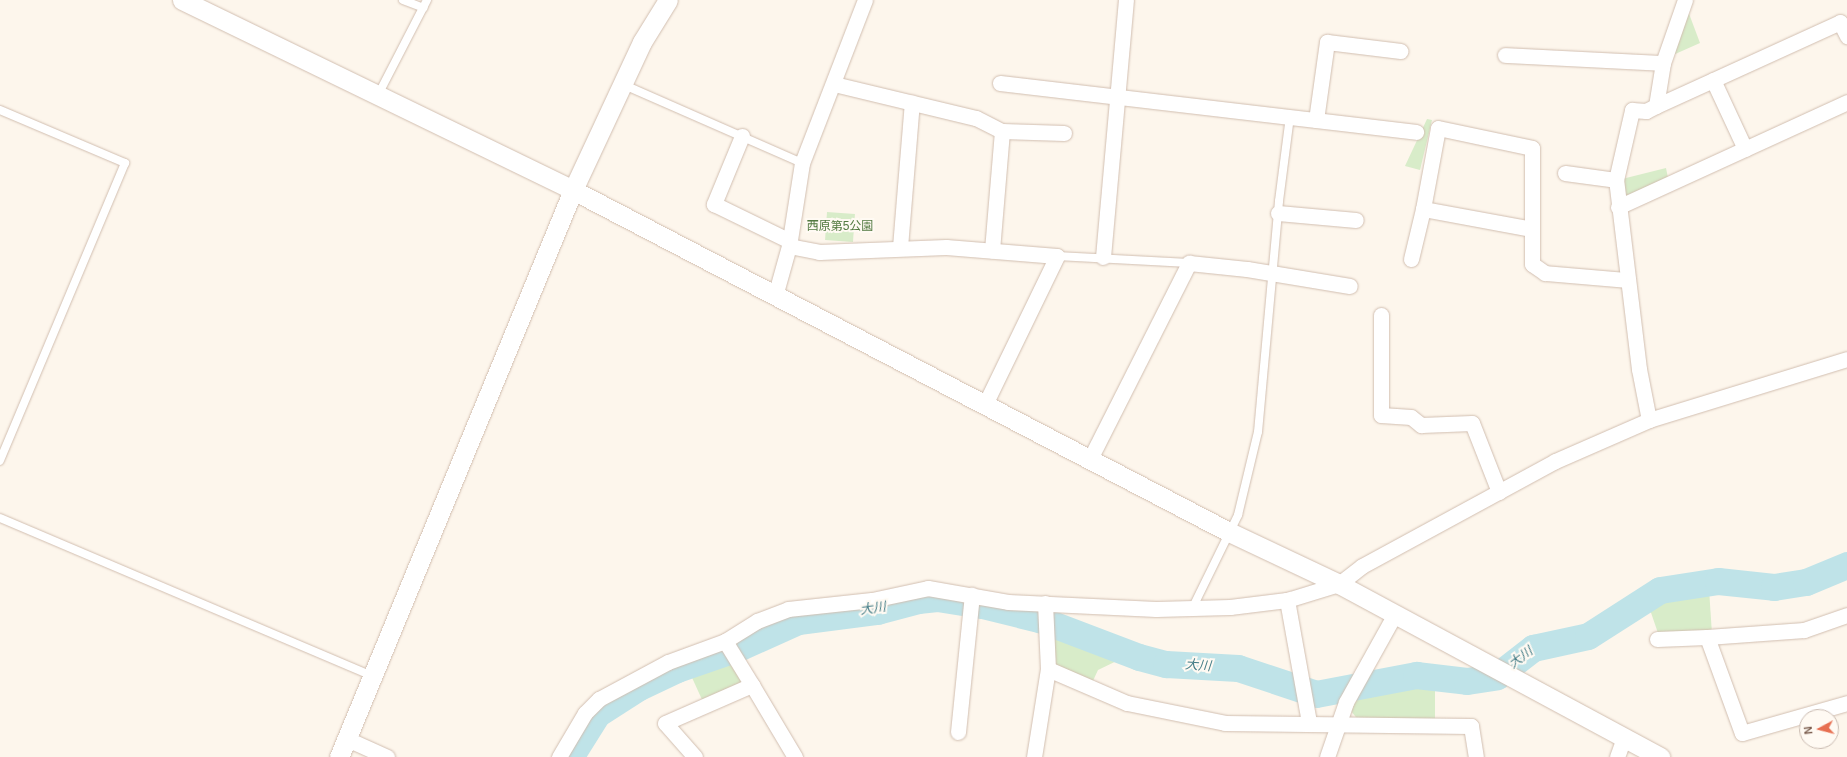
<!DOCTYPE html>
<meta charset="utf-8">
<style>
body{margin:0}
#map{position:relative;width:1847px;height:757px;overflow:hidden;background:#fdf6ec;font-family:Arial,"Noto Sans JP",sans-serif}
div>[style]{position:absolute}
.green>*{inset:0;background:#d8ecc9;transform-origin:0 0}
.river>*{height:27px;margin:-13.5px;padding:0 13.5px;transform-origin:13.5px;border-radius:13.5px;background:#bfe3e8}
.roads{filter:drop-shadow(0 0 1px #d1beb0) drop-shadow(0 0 1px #d1beb0)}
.service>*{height:8px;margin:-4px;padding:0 4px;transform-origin:4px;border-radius:4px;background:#fff}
.minor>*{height:15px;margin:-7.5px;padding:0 7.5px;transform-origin:7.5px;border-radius:7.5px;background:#fff}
.tertiary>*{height:19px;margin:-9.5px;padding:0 9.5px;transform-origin:9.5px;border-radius:9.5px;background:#fff}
span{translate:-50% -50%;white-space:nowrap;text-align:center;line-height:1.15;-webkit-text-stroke:4px #fffaf3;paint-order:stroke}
.park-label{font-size:12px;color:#537a41}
.water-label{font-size:13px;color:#437c86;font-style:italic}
.north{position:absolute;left:1799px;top:709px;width:40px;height:40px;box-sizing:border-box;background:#fffaf3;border:1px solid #cabbb1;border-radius:50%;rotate:263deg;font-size:11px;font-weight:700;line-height:16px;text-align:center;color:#7a5c4d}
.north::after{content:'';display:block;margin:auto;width:14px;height:18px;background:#e76f51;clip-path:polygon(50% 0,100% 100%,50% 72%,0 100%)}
</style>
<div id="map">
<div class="green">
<div style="clip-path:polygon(1688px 11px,1700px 43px,1673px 55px)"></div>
<div style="clip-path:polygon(1427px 119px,1432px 120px,1420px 170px,1405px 166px)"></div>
<div style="clip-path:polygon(1666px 168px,1668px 178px,1622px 198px,1622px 179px)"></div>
<div style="left:827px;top:212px;width:28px;height:28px;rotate:4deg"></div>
<div style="clip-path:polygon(1709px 589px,1712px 634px,1658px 633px,1648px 604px,1661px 597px)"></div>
<div style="clip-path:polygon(1050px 626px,1127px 656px,1098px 670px,1091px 685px,1050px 668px)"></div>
<div style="clip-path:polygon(731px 653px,744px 677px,741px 689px,704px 704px,689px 671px)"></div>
<div style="clip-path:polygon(1416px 678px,1435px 679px,1435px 723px,1359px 721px,1351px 711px,1360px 689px)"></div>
</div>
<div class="river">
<div style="left:570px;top:757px;width:51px;rotate:-57.9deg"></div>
<div style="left:597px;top:714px;width:50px;rotate:-32.7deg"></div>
<div style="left:639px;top:687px;width:42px;rotate:-25.3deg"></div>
<div style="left:677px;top:669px;width:65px;rotate:-19deg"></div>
<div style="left:738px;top:648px;width:66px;rotate:-24.2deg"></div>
<div style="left:798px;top:621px;width:80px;rotate:-7.2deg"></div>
<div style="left:877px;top:611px;width:42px;rotate:-15deg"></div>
<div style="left:918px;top:600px;width:19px;rotate:-6deg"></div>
<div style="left:937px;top:598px;width:46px;rotate:8.8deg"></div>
<div style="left:982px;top:605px;width:59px;rotate:13.8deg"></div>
<div style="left:1039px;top:619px;width:107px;rotate:20.8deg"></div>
<div style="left:1139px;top:657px;width:28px;rotate:15deg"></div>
<div style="left:1166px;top:664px;width:72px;rotate:3.2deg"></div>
<div style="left:1238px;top:668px;width:82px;rotate:18.4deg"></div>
<div style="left:1316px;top:694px;width:102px;rotate:-10.8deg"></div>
<div style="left:1416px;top:675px;width:51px;rotate:6.7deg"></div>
<div style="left:1467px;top:681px;width:30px;rotate:-9deg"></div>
<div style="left:1497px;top:676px;width:46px;rotate:-37.9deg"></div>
<div style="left:1533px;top:648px;width:56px;rotate:-12.3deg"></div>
<div style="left:1588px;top:636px;width:85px;rotate:-32.6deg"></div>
<div style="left:1660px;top:590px;width:59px;rotate:-8.8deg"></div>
<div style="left:1718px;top:581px;width:56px;rotate:6.1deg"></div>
<div style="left:1774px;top:587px;width:32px;rotate:-9deg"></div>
<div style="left:1806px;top:582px;width:44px;rotate:-22.5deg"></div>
</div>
<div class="roads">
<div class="service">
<div style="left:403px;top:0;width:22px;rotate:21deg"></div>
<div style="left:622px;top:84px;width:197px;rotate:23.7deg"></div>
<div style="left:378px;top:95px;width:107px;rotate:-62.7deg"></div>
<div style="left:0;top:110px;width:136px;rotate:23deg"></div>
<div style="left:125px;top:163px;width:323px;rotate:112.8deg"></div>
<div style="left:1057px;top:256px;width:132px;rotate:3deg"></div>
<div style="left:0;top:518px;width:404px;rotate:23deg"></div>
<div style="left:1192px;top:609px;width:105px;rotate:-63.9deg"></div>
<div style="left:1238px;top:515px;width:85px;rotate:-76.5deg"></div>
<div style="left:1258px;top:432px;width:232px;rotate:-84.8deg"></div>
<div style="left:1279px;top:201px;width:86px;rotate:-82.6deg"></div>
</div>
<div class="minor">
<div style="left:1505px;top:55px;width:158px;rotate:2.9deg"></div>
<div style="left:1713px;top:80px;width:76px;rotate:65.1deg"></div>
<div style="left:1000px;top:83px;width:419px;rotate:6.7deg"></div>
<div style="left:834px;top:84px;width:146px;rotate:13.5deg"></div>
<div style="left:976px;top:118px;width:29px;rotate:27deg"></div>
<div style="left:1002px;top:131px;width:120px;rotate:94.8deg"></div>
<div style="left:1656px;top:106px;width:202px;rotate:-24.5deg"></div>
<div style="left:1840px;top:22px;width:16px;rotate:63deg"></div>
<div style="left:1316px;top:120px;width:79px;rotate:-82deg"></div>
<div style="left:1327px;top:42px;width:74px;rotate:7deg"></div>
<div style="left:1002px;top:131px;width:62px;rotate:1.8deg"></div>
<div style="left:742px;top:136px;width:74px;rotate:112.4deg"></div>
<div style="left:714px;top:204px;width:85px;rotate:26deg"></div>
<div style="left:1565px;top:173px;width:51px;rotate:7.8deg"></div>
<div style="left:1618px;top:207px;width:252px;rotate:-24.6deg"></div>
<div style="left:1278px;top:213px;width:78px;rotate:5.1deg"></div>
<div style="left:1532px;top:229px;width:111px;rotate:-169.6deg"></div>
<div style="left:1423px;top:209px;width:82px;rotate:-79.5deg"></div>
<div style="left:1438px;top:128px;width:96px;rotate:12deg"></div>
<div style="left:1532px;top:148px;width:116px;rotate:90deg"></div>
<div style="left:1532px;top:264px;width:16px;rotate:35deg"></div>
<div style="left:1545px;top:273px;width:82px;rotate:4.9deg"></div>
<div style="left:789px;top:246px;width:31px;rotate:11deg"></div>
<div style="left:819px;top:252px;width:127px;rotate:-2.3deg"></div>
<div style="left:946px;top:247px;width:111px;rotate:4.6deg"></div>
<div style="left:1057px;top:256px;width:165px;rotate:115.9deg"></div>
<div style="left:900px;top:247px;width:145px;rotate:-85.3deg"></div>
<div style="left:1103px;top:257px;width:258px;rotate:-84.9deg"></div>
<div style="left:1411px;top:259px;width:51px;rotate:-76.5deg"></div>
<div style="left:775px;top:296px;width:52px;rotate:-74.4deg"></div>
<div style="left:789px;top:246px;width:84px;rotate:-81.1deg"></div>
<div style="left:802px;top:163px;width:175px;rotate:-68.9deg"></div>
<div style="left:1381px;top:315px;width:100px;rotate:90deg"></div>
<div style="left:1381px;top:415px;width:30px;rotate:4deg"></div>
<div style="left:1411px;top:417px;width:13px;rotate:39deg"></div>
<div style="left:1421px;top:425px;width:51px;rotate:-2.2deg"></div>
<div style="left:1472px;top:423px;width:74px;rotate:68.6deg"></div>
<div style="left:1649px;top:420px;width:52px;rotate:-101.1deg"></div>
<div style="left:1639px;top:369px;width:190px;rotate:-96.9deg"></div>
<div style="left:1616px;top:180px;width:72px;rotate:-77.1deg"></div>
<div style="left:1632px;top:110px;width:14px;rotate:4deg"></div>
<div style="left:1646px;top:111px;width:11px;rotate:-27deg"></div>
<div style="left:1656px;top:106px;width:44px;rotate:-80.8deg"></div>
<div style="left:1663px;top:63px;width:67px;rotate:-70.8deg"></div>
<div style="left:1090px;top:459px;width:220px;rotate:-63.2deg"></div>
<div style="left:1189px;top:263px;width:58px;rotate:5.9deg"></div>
<div style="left:1247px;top:269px;width:104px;rotate:9.4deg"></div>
<div style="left:1287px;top:600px;width:124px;rotate:79.8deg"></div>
<div style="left:1045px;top:603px;width:66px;rotate:87.4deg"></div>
<div style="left:1048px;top:669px;width:86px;rotate:23.3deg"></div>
<div style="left:1127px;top:703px;width:100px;rotate:11.5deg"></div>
<div style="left:1225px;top:723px;width:246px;rotate:0.7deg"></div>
<div style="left:1471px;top:726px;width:31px;rotate:81deg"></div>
<div style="left:1847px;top:615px;width:46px;rotate:160.8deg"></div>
<div style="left:1804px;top:630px;width:97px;rotate:175.9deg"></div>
<div style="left:1707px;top:637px;width:102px;rotate:70deg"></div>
<div style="left:1742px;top:733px;width:109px;rotate:-15.9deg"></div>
<div style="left:1657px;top:639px;width:50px;rotate:-2.3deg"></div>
<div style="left:725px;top:641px;width:52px;rotate:58.5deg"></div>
<div style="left:958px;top:732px;width:138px;rotate:-84.2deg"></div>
<div style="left:347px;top:739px;width:44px;rotate:24.2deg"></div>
<div style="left:559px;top:757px;width:51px;rotate:-59.4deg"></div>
<div style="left:585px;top:713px;width:20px;rotate:-45deg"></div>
<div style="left:599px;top:699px;width:78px;rotate:-28.2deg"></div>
<div style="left:668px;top:662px;width:61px;rotate:-20.2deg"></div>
<div style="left:725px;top:641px;width:38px;rotate:-32deg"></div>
<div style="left:757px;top:621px;width:33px;rotate:-21deg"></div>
<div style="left:788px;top:609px;width:84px;rotate:-6.1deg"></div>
<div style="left:872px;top:600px;width:57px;rotate:-12.1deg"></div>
<div style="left:928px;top:588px;width:81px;rotate:9.9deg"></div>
<div style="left:1008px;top:602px;width:148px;rotate:2.7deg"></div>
<div style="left:1156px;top:609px;width:74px;rotate:-1.5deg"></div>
<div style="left:1230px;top:607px;width:57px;rotate:-7deg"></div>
<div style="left:1287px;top:600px;width:54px;rotate:-17.1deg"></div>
<div style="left:1339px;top:584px;width:29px;rotate:-38deg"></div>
<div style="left:1362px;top:566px;width:220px;rotate:-28.5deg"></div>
<div style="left:1555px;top:461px;width:103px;rotate:-23.6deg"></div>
<div style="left:1649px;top:420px;width:207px;rotate:-17.1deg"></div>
<div style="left:695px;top:757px;width:45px;rotate:-131.4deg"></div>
<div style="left:665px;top:723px;width:95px;rotate:-23.6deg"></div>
<div style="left:752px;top:685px;width:84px;rotate:59.2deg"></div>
<div style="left:1034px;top:757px;width:89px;rotate:-81deg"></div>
<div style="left:1327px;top:757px;width:58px;rotate:-70.9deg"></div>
<div style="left:1346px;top:702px;width:101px;rotate:-60.9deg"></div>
<div style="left:1617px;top:757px;width:20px;rotate:-70deg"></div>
</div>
<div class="tertiary">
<div style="left:182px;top:0;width:435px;rotate:25.9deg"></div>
<div style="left:573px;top:190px;width:740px;rotate:27.53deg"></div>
<div style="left:1229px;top:532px;width:122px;rotate:25.3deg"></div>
<div style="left:1339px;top:584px;width:365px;rotate:28.3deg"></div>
<div style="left:339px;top:757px;width:613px;rotate:-67.57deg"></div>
<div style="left:573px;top:190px;width:163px;rotate:-65deg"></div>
<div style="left:642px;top:42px;width:49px;rotate:-58.2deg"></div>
</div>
</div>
<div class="park-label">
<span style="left:840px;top:227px">西原第5公園</span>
</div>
<div class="water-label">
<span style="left:873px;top:609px;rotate:-8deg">大川</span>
<span style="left:1521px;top:658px;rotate:-37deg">大川</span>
<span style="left:1198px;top:666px;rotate:4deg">大川</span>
</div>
<div class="north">N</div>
</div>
